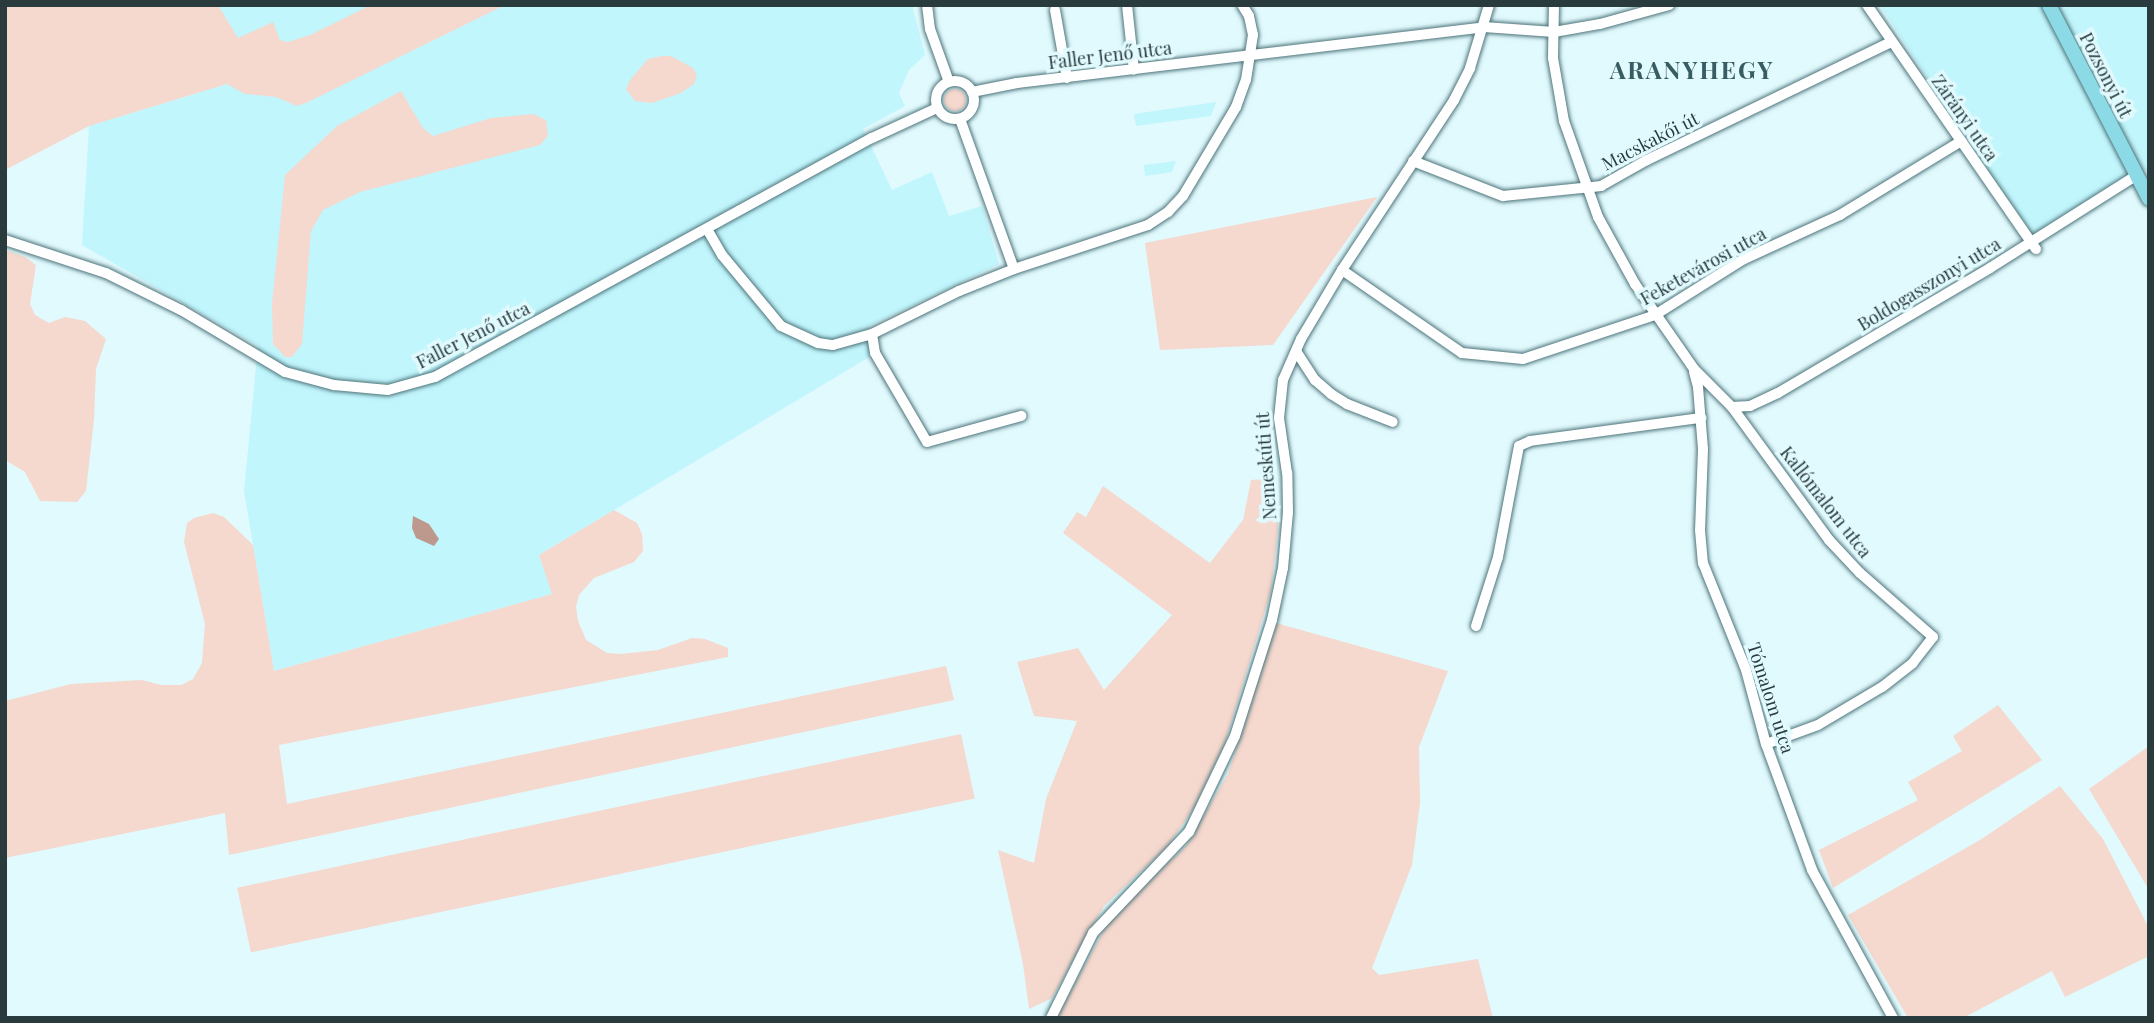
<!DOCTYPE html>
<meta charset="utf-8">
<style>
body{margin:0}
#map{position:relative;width:2154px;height:1023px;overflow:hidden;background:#e1fafe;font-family:"Playfair Display",serif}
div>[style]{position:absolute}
.built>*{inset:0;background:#c1f6fd}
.green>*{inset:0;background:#f5d8ce;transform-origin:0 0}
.round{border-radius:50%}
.water>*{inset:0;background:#bd998d}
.roads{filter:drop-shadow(0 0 2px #4d747a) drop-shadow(0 0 2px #4d747a)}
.minor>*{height:10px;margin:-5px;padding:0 5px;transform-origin:5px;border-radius:5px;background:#fff}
.minor>.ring{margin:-5px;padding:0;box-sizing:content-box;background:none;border:10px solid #fff;border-radius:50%}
.major>*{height:14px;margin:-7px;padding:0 7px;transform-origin:7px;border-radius:7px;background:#8bdae5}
span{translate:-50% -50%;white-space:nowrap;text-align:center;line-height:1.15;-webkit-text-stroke:7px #e1fafe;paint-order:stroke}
.street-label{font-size:18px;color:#2a3b3e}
.district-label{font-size:24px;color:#375d63;font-weight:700;letter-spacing:2px}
.frame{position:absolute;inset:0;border:7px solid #2a3b3e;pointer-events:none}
</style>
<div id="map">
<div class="built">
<div style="clip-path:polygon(197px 5px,912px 5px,925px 55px,909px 70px,899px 93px,905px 106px,863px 129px,892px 190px,932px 172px,949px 216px,982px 206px,999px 264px,869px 326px,871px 356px,539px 555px,553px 594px,274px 671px,244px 491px,258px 346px,82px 245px,89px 126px,227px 84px)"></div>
<div style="clip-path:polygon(1880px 5px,2149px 5px,2149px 176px,2145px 169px,2031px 238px)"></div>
<div style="clip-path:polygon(1216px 102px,1211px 116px,1136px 126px,1134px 114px)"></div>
<div style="clip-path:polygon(1176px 161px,1172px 172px,1145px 176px,1144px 165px)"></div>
</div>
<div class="green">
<div style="clip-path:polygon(5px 5px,218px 5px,238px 38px,273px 22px,280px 40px,288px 42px,310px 35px,371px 5px,505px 5px,306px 103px,297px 106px,276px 97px,245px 94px,227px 84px,89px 126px,5px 170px)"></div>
<div style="clip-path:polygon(662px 56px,671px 56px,693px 68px,697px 75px,694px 84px,681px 93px,652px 103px,635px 101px,626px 89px,630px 80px,648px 59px)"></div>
<div class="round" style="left:944px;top:89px;width:22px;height:22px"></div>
<div style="clip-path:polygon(401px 91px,423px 128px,433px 136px,491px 118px,533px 114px,546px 120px,548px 136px,540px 145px,360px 192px,323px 210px,311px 231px,302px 344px,292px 357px,285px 357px,273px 344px,272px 304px,285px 175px,337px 126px)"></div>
<div style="clip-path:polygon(1377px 197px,1273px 345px,1160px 350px,1145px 243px)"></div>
<div style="clip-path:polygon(5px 250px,25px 257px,36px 265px,30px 304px,35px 315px,49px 323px,65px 317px,85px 321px,106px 339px,96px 369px,94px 419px,86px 491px,77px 502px,40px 501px,25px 472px,5px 460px)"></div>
<div style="clip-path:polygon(1277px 478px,1278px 529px,1271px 591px,1225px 743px,1196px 805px,1167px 847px,1104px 906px,1052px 998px,1029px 1009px,1023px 964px,998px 850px,1034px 863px,1046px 799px,1077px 721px,1034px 716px,1017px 662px,1078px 648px,1104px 690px,1172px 615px,1063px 533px,1077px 512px,1086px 517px,1103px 486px,1210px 563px,1243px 520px,1251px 480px)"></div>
<div style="clip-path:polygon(614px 510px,637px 523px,642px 534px,643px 551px,634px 562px,594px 578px,579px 595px,576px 607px,578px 621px,586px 640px,607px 653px,621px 654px,658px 650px,692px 638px,705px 639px,728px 648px,728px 657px,279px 745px,287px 804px,946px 666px,954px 700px,229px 855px,225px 813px,5px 858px,5px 701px,71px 684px,142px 680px,161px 685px,181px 685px,193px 679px,202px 663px,205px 624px,184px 542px,187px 523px,194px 518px,213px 513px,224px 517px,253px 545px,274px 671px,552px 594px,539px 555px)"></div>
<div style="clip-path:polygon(1276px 623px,1448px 671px,1419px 747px,1420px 803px,1412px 865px,1372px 968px,1379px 975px,1478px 959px,1493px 1018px,1056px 1018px,1112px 915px,1186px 846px,1228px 774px)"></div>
<div style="clip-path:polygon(1998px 705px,2042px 760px,1833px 888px,1819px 850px,1918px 800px,1908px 782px,1962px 751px,1953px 736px)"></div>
<div style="left:961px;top:734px;width:66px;height:740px;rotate:78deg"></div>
<div style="clip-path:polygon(2149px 746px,2149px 890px,2089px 789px)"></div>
<div style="clip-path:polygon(2060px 786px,2103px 839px,2149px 928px,2149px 956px,2065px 997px,2052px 971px,1963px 1018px,1908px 1018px,1848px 915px,1980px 840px)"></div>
</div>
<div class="water">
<div style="clip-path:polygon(413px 516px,429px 524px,439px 539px,434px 546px,416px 538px,412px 528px)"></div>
</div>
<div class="roads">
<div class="minor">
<div style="left:927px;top:5px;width:24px;rotate:83deg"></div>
<div style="left:930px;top:29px;width:56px;rotate:70.3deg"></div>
<div style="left:1127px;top:5px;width:65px;rotate:83.9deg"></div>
<div style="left:1554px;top:5px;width:53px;rotate:91.1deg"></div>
<div style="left:1553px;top:58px;width:64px;rotate:80.1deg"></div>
<div style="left:1564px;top:121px;width:102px;rotate:70.5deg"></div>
<div style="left:1598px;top:217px;width:77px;rotate:61.1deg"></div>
<div style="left:1635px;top:284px;width:103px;rotate:55.2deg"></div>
<div style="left:1694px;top:369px;width:54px;rotate:45deg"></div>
<div style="left:1732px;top:407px;width:165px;rotate:53.9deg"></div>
<div style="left:1829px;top:540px;width:45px;rotate:46.8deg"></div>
<div style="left:1860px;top:573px;width:97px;rotate:41.2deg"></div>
<div style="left:1933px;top:637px;width:33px;rotate:128deg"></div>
<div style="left:1913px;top:663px;width:39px;rotate:142deg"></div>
<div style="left:1882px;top:687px;width:74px;rotate:149.3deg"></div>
<div style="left:1818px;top:725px;width:55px;rotate:159.9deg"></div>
<div style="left:1867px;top:5px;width:297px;rotate:55.3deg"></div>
<div style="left:1055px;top:10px;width:69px;rotate:80deg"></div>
<div class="ring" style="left:936px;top:81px;width:28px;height:28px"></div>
<div style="left:972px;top:92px;width:46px;rotate:-11.3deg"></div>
<div style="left:1017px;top:83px;width:470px;rotate:-6.8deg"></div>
<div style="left:1484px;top:27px;width:70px;rotate:4.1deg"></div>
<div style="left:1554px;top:32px;width:47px;rotate:-9.9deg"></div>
<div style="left:1600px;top:24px;width:72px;rotate:-15.4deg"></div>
<div style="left:960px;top:119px;width:159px;rotate:70.2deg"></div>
<div style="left:1413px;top:161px;width:97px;rotate:21.3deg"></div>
<div style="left:1503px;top:196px;width:99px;rotate:-5.8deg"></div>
<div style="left:1601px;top:186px;width:53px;rotate:-29.5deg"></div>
<div style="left:1647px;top:160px;width:271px;rotate:-25.8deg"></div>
<div style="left:707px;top:229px;width:30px;rotate:60deg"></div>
<div style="left:722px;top:255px;width:92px;rotate:50.3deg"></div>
<div style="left:781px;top:326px;width:41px;rotate:24.7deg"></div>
<div style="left:818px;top:343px;width:15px;rotate:8deg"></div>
<div style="left:833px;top:345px;width:41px;rotate:-15.8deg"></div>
<div style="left:872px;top:334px;width:97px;rotate:-26.3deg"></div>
<div style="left:959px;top:291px;width:59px;rotate:-21.8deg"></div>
<div style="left:1014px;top:269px;width:141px;rotate:-18.2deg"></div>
<div style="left:1148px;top:225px;width:24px;rotate:-33deg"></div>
<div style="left:1168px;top:212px;width:22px;rotate:-47deg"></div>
<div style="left:1183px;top:196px;width:104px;rotate:-59.2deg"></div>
<div style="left:1236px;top:107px;width:29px;rotate:-70deg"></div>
<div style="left:1246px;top:80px;width:46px;rotate:-81.2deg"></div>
<div style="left:1253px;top:35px;width:19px;rotate:-102deg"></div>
<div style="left:1249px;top:16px;width:13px;rotate:-122deg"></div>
<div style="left:5px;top:240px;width:106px;rotate:18.1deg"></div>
<div style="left:106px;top:273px;width:84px;rotate:26.3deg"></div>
<div style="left:181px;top:310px;width:121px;rotate:30.8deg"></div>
<div style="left:285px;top:372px;width:51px;rotate:14.9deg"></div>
<div style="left:334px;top:385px;width:54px;rotate:5.3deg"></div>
<div style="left:388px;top:390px;width:49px;rotate:-15.5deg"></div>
<div style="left:435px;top:377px;width:498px;rotate:-28.7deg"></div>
<div style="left:872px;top:138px;width:72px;rotate:-24.8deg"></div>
<div style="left:1342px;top:270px;width:146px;rotate:34.7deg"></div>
<div style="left:1462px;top:353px;width:61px;rotate:5.6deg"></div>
<div style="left:1523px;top:359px;width:139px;rotate:-18.4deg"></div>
<div style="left:1655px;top:315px;width:105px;rotate:-32.2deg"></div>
<div style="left:1744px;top:259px;width:106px;rotate:-24.6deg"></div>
<div style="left:1840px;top:215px;width:142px;rotate:-31.4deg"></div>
<div style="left:872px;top:334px;width:19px;rotate:81deg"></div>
<div style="left:875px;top:353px;width:103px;rotate:59.7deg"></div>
<div style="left:927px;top:442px;width:98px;rotate:-15.5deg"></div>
<div style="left:1296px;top:351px;width:35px;rotate:57deg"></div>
<div style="left:1315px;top:380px;width:21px;rotate:41deg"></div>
<div style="left:1331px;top:394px;width:19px;rotate:32deg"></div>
<div style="left:1347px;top:404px;width:49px;rotate:21.4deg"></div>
<div style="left:1694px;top:372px;width:16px;rotate:75deg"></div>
<div style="left:1698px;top:387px;width:62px;rotate:85.4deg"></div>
<div style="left:1703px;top:449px;width:81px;rotate:92.1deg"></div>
<div style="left:1700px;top:530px;width:33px;rotate:85deg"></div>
<div style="left:1703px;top:563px;width:115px;rotate:68.1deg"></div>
<div style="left:1746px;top:670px;width:77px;rotate:74.9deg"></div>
<div style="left:1766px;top:744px;width:134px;rotate:69.9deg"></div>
<div style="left:1812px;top:870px;width:169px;rotate:61.3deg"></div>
<div style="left:1732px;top:407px;width:18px;rotate:-3deg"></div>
<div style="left:1750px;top:406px;width:31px;rotate:-25deg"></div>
<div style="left:1778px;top:393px;width:246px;rotate:-30.5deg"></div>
<div style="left:1990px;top:268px;width:174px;rotate:-32.3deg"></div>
<div style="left:1476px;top:626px;width:72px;rotate:-72.3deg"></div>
<div style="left:1498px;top:557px;width:113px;rotate:-79.3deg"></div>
<div style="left:1519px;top:446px;width:12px;rotate:-24deg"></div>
<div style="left:1530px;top:441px;width:173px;rotate:-7.7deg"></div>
<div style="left:1051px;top:1018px;width:95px;rotate:-63.7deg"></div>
<div style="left:1093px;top:933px;width:139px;rotate:-46.5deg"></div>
<div style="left:1189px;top:832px;width:106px;rotate:-64.4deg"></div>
<div style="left:1235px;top:736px;width:122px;rotate:-72.3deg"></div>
<div style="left:1272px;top:620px;width:53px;rotate:-78.1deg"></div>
<div style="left:1283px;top:568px;width:56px;rotate:-84.9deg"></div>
<div style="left:1288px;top:512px;width:39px;rotate:-91deg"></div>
<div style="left:1287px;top:473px;width:56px;rotate:-98.3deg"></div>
<div style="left:1279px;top:418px;width:38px;rotate:-84deg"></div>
<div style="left:1283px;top:380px;width:45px;rotate:-66.3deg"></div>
<div style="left:1301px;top:339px;width:80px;rotate:-59.3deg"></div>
<div style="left:1342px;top:270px;width:204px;rotate:-56.6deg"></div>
<div style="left:1454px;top:100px;width:36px;rotate:-63deg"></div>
<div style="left:1470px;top:68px;width:66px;rotate:-73.2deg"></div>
</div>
<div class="major">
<div style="left:2049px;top:5px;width:218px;rotate:62.7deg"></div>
</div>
</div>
<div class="street-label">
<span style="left:1110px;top:55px;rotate:-7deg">Faller Jenő utca</span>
<span style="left:2106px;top:75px;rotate:63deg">Pozsonyi út</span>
<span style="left:1965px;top:118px;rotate:55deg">Zárányi utca</span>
<span style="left:1650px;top:141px;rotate:-27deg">Macskakői út</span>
<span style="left:1703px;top:266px;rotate:-29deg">Feketevárosi utca</span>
<span style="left:1929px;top:284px;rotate:-31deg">Boldogasszonyi utca</span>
<span style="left:473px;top:335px;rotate:-27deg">Faller Jenő utca</span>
<span style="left:1266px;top:466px;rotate:-94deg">Nemeskúti út</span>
<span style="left:1826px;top:502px;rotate:52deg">Kallómalom utca</span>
<span style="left:1771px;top:698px;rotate:72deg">Tómalom utca</span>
</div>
<div class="district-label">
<span style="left:1692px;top:70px">ARANYHEGY</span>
</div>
<div class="frame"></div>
</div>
